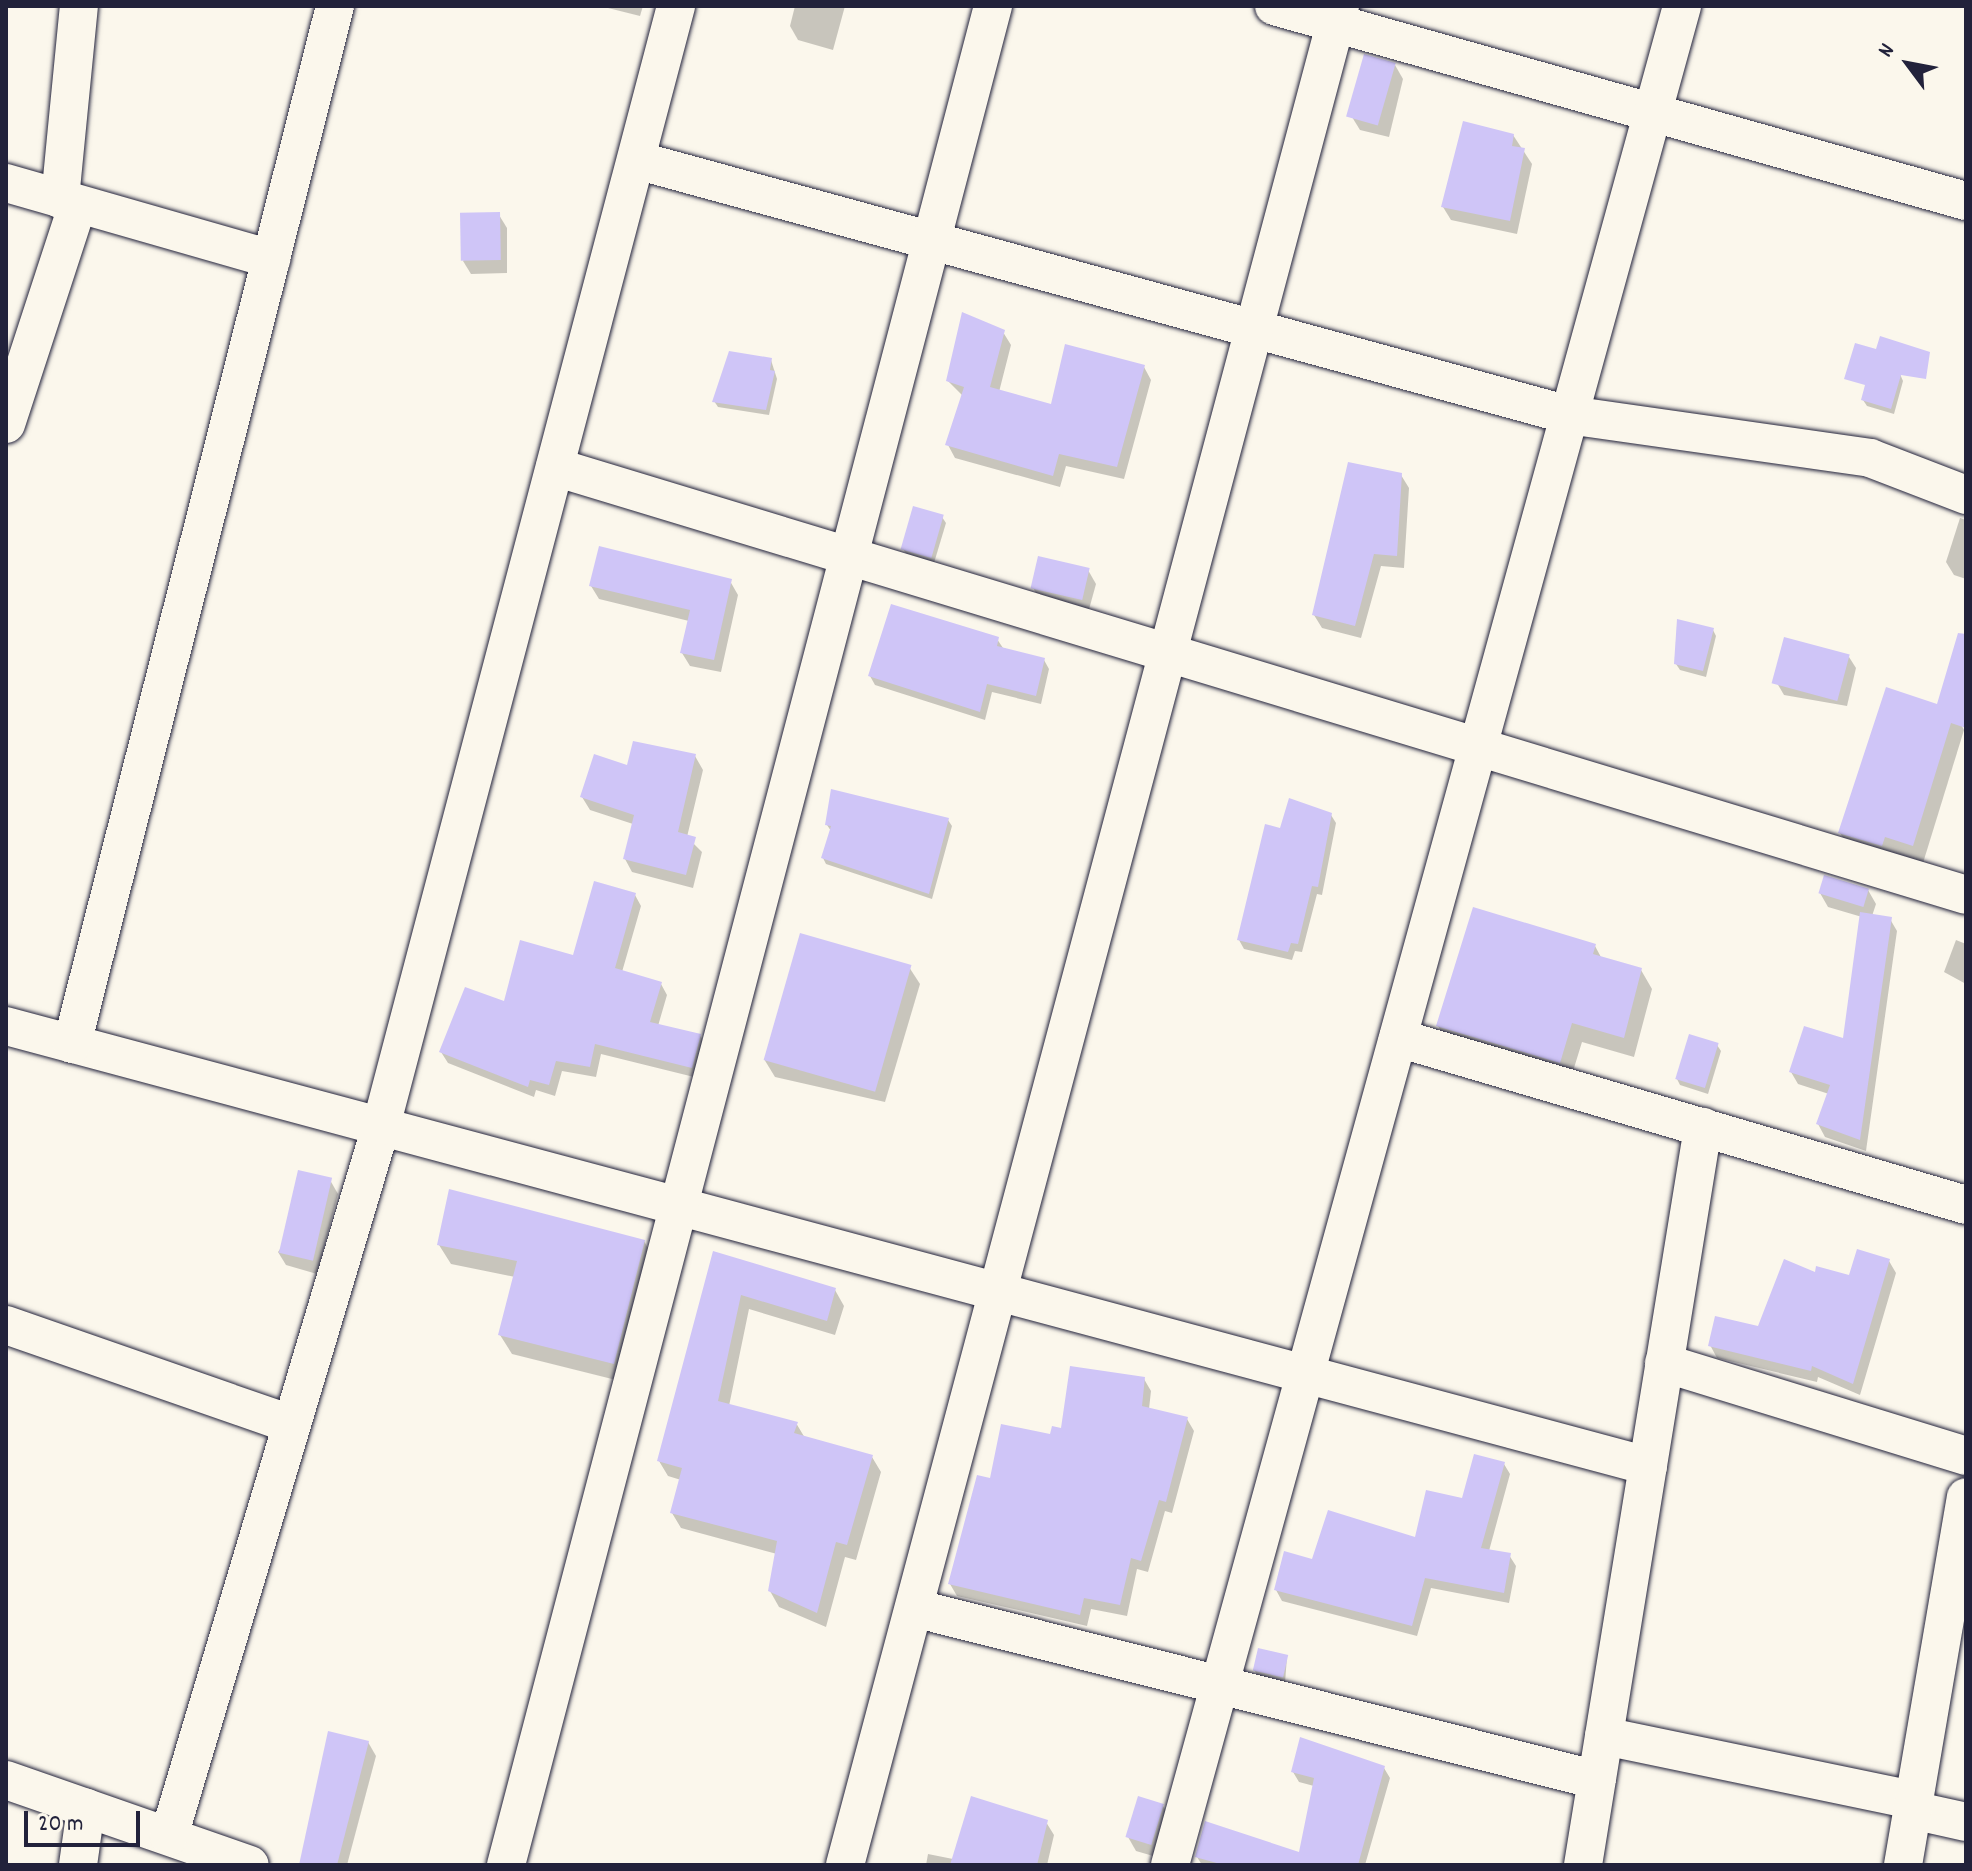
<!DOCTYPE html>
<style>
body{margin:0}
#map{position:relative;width:1972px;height:1871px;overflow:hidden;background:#fbf7ec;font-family:Dekko,sans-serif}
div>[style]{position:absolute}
.shadow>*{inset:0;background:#0003}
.building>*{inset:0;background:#cfc5f7;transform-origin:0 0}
.roads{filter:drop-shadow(0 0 2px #22223b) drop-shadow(0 0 2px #22223b)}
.minor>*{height:38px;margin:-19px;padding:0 19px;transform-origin:19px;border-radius:19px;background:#fbf7ec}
span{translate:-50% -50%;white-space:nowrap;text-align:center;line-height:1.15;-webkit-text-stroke:8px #fbf7ec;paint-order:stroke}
.frame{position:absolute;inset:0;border:8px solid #22223b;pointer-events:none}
.north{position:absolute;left:1868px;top:24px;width:80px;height:80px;-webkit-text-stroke:6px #fbf7ec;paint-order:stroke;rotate:302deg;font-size:22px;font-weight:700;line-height:32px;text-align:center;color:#22223b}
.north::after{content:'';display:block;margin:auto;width:28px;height:36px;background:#22223b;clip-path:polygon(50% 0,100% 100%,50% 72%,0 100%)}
.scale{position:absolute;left:24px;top:1811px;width:116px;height:36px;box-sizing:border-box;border:4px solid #22223b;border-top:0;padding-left:10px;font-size:24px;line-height:28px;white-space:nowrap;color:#22223b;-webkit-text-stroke:6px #fbf7ec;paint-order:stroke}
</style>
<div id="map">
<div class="shadow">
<div style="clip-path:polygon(600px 6px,643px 6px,640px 16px)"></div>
<div style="clip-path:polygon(795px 6px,845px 6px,833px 50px,798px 40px,790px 26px)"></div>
<div style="clip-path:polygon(1395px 65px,1403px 79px,1389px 137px,1360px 130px,1352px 117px)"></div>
<div style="clip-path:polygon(1513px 135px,1532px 164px,1517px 234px,1451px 220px,1443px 207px)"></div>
<div style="clip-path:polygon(499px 215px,507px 228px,507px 273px,471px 274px,463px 261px)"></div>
<div style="clip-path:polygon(1003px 332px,1011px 345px,999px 392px,1052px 407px,1144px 367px,1151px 380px,1124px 479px,1066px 466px,1060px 487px,955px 458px,948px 445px,963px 396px,948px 381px)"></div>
<div style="clip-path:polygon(771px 360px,777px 379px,769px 415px,718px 407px,714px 401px)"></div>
<div style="clip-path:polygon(1900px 374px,1903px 381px,1894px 414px,1867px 406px,1863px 400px)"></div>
<div style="clip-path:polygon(1401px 475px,1409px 488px,1404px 568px,1381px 566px,1361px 638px,1322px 628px,1314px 615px)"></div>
<div style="clip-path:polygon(942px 517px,946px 523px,934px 563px,907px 555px,903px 549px)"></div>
<div style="clip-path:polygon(1960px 518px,1966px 520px,1966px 579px,1954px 575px,1946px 562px)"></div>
<div style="clip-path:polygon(1088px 570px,1096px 584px,1088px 613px,1041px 601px,1033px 588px)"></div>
<div style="clip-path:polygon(730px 581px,738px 595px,721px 672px,690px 666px,682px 653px,689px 621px,599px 599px,591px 586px)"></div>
<div style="clip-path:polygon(1713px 630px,1716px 636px,1706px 677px,1680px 670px,1676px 664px)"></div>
<div style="clip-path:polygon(997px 639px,1003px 648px,1044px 660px,1049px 669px,1041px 704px,992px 692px,985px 720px,875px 685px,870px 676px)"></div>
<div style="clip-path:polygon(1849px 657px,1856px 668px,1847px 706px,1784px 695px,1777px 683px)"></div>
<div style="clip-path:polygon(1954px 711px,1964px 730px,1923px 863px,1851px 851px,1840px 833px)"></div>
<div style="clip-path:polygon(695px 756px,703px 770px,687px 837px,702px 852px,693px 888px,632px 872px,625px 859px,633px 824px,590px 810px,582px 797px,629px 768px)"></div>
<div style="clip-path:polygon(1331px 815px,1336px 823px,1322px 895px,1317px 894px,1302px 952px,1295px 951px,1292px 960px,1244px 949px,1239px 940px,1282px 830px)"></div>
<div style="clip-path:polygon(948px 820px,952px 826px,932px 899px,826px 864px,823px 858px,831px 831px,827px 825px)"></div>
<div style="clip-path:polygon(1868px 890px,1876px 904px,1872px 916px,1890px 919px,1897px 931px,1866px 1151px,1825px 1137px,1818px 1124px,1829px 1094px,1798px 1084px,1791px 1072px,1844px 1041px,1862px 917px,1828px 907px,1820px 893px)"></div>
<div style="clip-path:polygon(635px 895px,641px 906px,622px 972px,661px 984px,667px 995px,658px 1026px,700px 1035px,706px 1047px,698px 1078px,601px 1054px,596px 1077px,562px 1071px,555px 1096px,536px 1090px,534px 1097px,448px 1063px,441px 1052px,575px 957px)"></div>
<div style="clip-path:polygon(1956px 940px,1966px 944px,1966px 984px,1944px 972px)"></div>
<div style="clip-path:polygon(1595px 946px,1602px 959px,1641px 970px,1652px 989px,1634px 1057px,1582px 1042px,1570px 1081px,1449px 1046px,1438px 1026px)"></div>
<div style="clip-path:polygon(909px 967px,920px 984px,885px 1102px,775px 1077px,764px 1059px)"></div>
<div style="clip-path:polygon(1717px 1045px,1721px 1051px,1708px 1094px,1680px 1085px,1677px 1079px)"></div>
<div style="clip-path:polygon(330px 1180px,338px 1194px,317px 1274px,286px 1265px,278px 1252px)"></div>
<div style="clip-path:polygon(644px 1241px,655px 1261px,624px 1382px,512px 1354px,500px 1335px,515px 1277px,451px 1264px,439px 1245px)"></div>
<div style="clip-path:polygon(714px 1253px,835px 1290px,844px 1306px,835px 1335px,749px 1309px,729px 1406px,796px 1423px,805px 1438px,872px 1457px,881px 1472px,856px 1560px,845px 1557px,826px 1627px,779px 1607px,770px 1591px,777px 1554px,681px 1528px,672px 1513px,681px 1480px,668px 1476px,659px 1461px)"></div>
<div style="clip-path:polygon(1889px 1261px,1896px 1273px,1860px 1395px,1818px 1377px,1817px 1382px,1717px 1358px,1710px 1345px,1759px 1329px,1816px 1275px,1850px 1277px)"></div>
<div style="clip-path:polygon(1144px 1379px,1151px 1391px,1149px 1409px,1187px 1419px,1194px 1431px,1172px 1513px,1165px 1511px,1148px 1572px,1137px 1569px,1127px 1616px,1091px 1609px,1087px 1626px,957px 1596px,950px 1584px,991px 1480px)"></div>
<div style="clip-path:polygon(1504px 1464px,1510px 1474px,1489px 1551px,1509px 1555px,1516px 1566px,1509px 1603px,1431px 1588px,1417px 1636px,1282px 1601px,1276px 1590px,1314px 1561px,1417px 1539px)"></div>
<div style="clip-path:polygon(1287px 1657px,1285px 1683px,1258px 1676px,1254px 1670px)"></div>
<div style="clip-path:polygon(368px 1742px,376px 1756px,347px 1865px,303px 1865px)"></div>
<div style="clip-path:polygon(1384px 1768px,1390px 1778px,1365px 1865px,1202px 1865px,1197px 1857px,1301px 1854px,1314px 1786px,1299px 1782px,1293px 1772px)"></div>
<div style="clip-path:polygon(1163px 1806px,1171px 1819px,1160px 1858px,1136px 1851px,1128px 1837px)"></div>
<div style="clip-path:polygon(1046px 1822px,1054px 1835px,1047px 1865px,926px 1865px,928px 1854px,953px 1859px)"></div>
</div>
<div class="building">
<div style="left:1364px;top:54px;width:33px;height:65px;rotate:16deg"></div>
<div style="clip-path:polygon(1463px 121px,1514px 134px,1512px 146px,1525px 148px,1510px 221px,1441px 207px)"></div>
<div style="left:500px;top:212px;width:48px;height:40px;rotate:89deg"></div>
<div style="clip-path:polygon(962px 312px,1005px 330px,990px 387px,1051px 404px,1065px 344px,1145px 365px,1117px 467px,1059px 454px,1053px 476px,945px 445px,964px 387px,946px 381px)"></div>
<div style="clip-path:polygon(1880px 336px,1930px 352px,1926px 379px,1901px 375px,1891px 409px,1861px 400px,1865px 385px,1844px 379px,1855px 343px,1876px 349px)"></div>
<div style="clip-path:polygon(729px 351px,772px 358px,770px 370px,775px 371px,766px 410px,712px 402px)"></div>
<div style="clip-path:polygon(1348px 462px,1402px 473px,1397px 556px,1374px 554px,1355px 626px,1312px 615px)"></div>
<div style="left:913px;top:506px;width:32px;height:45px;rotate:16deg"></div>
<div style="clip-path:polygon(599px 546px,732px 579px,714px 660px,680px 653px,690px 610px,589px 586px)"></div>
<div style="left:1038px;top:556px;width:53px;height:33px;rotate:13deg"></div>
<div style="clip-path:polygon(891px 604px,999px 637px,997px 646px,1045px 658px,1036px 696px,987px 684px,980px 712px,868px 676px)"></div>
<div style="clip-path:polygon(1677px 619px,1714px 628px,1703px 671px,1674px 664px)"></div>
<div style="clip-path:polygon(1958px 633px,1966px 634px,1966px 728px,1951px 723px,1913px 846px,1885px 837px,1882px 846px,1838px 833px,1886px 687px,1937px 704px)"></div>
<div style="left:1784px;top:637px;width:68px;height:48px;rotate:15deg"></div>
<div style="clip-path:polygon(633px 741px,696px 754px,678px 832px,696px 837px,686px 875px,623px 859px,634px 815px,580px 797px,594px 754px,627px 765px)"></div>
<div style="clip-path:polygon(831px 789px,949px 818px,929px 894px,821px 858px,831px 826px,825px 825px)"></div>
<div style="clip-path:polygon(1289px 798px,1332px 813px,1318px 887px,1312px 886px,1298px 944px,1291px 943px,1288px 952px,1237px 940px,1265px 824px,1280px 828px)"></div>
<div style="left:1824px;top:875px;width:47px;height:19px;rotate:17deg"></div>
<div style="clip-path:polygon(594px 881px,636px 893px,615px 968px,662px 982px,650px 1022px,701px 1034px,692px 1068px,595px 1044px,590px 1067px,556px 1061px,549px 1085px,530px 1080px,528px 1087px,439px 1052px,465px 987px,504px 1001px,520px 940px,573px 955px)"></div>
<div style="clip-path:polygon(1473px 907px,1596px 944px,1593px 954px,1642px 968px,1624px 1038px,1572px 1023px,1560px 1063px,1436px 1026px)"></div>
<div style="clip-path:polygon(1860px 912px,1892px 917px,1860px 1140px,1816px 1124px,1830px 1085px,1789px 1072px,1804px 1026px,1843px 1038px)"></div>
<div style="left:800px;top:933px;width:116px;height:132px;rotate:16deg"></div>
<div style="left:1689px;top:1034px;width:31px;height:47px;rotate:17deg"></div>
<div style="left:298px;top:1170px;width:35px;height:85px;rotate:13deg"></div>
<div style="clip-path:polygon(449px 1189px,645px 1240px,614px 1364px,498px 1335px,517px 1261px,437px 1245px)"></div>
<div style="clip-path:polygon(1857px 1249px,1890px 1259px,1853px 1384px,1812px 1366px,1811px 1371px,1708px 1346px,1715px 1316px,1758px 1326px,1784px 1259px,1815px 1272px,1816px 1266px,1849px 1275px)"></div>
<div style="clip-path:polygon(713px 1251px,836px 1288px,827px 1321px,741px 1295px,718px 1401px,798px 1422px,794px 1433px,873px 1455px,847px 1545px,836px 1542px,817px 1613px,768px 1591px,777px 1541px,670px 1513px,682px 1468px,657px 1461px)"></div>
<div style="clip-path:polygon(1070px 1366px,1145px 1377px,1142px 1406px,1188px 1417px,1166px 1502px,1159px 1500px,1141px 1561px,1131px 1558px,1120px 1605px,1084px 1598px,1080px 1615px,948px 1584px,977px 1475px,990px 1478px,1001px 1424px,1050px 1434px,1052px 1426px,1061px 1428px)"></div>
<div style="clip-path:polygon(1474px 1454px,1505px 1462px,1481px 1548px,1511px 1553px,1504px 1593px,1425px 1578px,1412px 1626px,1274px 1590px,1284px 1551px,1312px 1559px,1328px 1510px,1415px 1537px,1426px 1490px,1462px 1498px)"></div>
<div style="left:1258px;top:1648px;width:31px;height:23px;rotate:13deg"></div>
<div style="clip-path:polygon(328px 1731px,369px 1741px,337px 1865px,299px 1865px)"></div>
<div style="clip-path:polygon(1300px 1737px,1385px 1766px,1358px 1865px,1224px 1865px,1195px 1857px,1205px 1821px,1299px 1852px,1314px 1778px,1291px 1772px)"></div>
<div style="clip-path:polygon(971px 1796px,1048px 1820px,1037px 1865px,950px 1865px)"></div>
<div style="left:1138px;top:1796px;width:27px;height:43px;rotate:17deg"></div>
</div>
<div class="roads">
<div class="minor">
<div style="left:1274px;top:6px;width:719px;rotate:15.74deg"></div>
<div style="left:636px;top:160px;width:967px;rotate:15.29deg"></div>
<div style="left:1569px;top:415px;width:304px;rotate:8.1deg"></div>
<div style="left:1870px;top:458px;width:103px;rotate:21.1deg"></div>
<div style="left:6px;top:183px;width:276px;rotate:16deg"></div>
<div style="left:60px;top:199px;width:194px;rotate:-84.4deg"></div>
<div style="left:6px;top:424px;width:231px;rotate:-71.9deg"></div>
<div style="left:555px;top:467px;width:1474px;rotate:16.87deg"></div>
<div style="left:6px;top:1026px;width:1700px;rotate:15deg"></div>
<div style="left:1398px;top:1038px;width:592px;rotate:16.38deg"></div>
<div style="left:72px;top:1044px;width:1071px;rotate:-75.78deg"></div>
<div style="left:6px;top:1325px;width:302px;rotate:19.2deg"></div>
<div style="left:1664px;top:1363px;width:316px;rotate:17.1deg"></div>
<div style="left:914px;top:1608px;width:704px;rotate:14.13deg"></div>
<div style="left:1604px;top:1736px;width:317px;rotate:11.7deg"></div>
<div style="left:6px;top:1780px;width:258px;rotate:19.2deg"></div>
<div style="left:1912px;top:1810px;width:55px;rotate:12.5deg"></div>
<div style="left:169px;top:1836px;width:741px;rotate:-73.37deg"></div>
<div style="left:381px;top:1126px;width:1158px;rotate:-75.24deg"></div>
<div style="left:78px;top:1865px;width:58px;rotate:-82deg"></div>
<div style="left:506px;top:1865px;width:1922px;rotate:-75.32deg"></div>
<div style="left:845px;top:1865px;width:1924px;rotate:-75.09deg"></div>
<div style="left:1170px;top:1865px;width:1928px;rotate:-74.6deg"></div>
<div style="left:1583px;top:1865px;width:748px;rotate:-80.76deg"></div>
<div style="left:1903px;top:1865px;width:373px;rotate:-80.3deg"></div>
</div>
</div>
<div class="frame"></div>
<div class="north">N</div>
<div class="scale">20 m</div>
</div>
